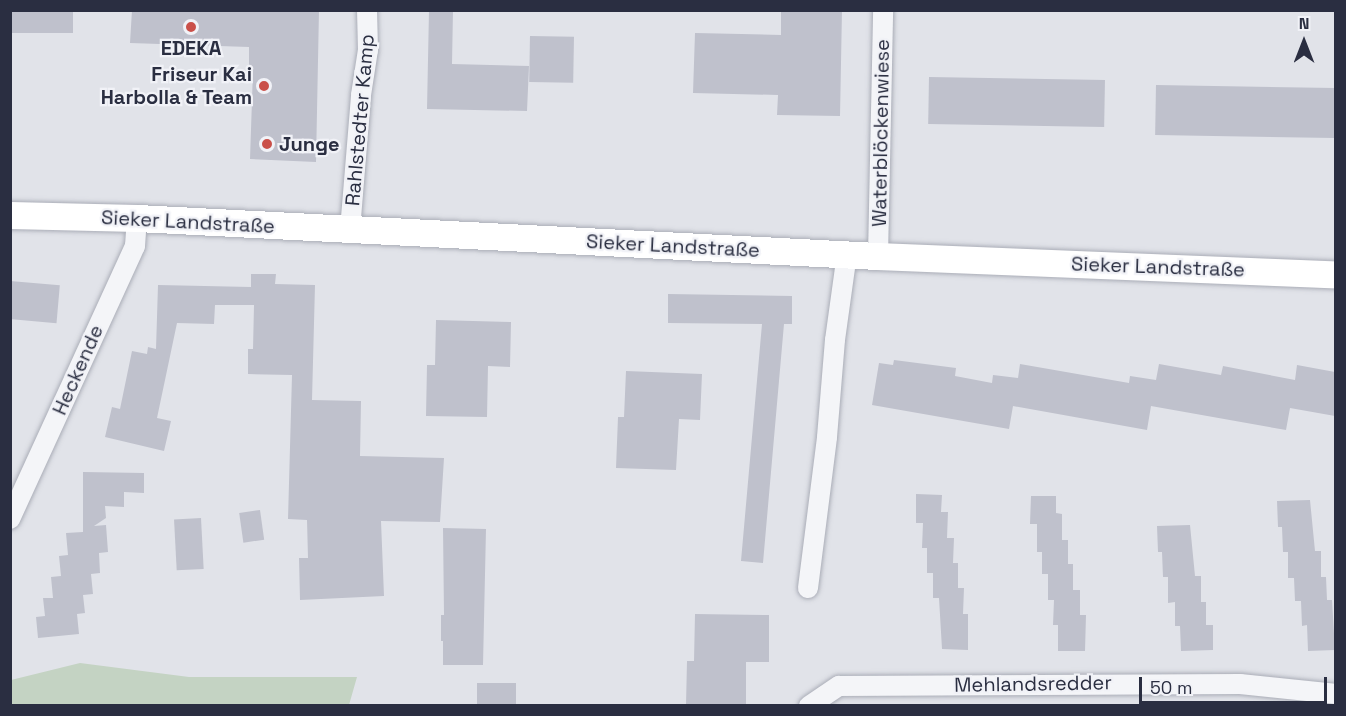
<!DOCTYPE html>
<meta charset="utf-8">
<style>
body{margin:0}
#map{position:relative;width:1346px;height:716px;overflow:hidden;background:#e1e3e9;font-family:"Space Grotesk",sans-serif}
div>[style]{position:absolute}
.green>*{inset:0;background:#c4d3c3}
.building>*{inset:0;background:#bfc1cc;transform-origin:0 0}
.roads{filter:drop-shadow(0 0 2px #aaadb7) drop-shadow(0 0 2px #aaadb7)}
.minor>*{height:20px;margin:-10px;padding:0 10px;transform-origin:10px;border-radius:10px;background:#f4f5f8}
.secondary>*{height:27px;margin:-13.5px;padding:0 13.5px;transform-origin:13.5px;border-radius:13.5px;background:#fff}
.dots>*{width:16px;height:16px;translate:-50% -50%;box-sizing:border-box;border:3px solid #f1f2f7;border-radius:50%}
span{translate:-50% -50%;white-space:nowrap;text-align:center;line-height:1.15;-webkit-text-stroke:4.5px #f1f2f7;paint-order:stroke}
.poi-label{font-size:20px;color:#2a2e41;font-weight:700}
.right{translate:-100% -50%;text-align:right}
.left{translate:0 -50%;text-align:left}
.street-label{font-size:20px;color:#2a2e41}
.frame{position:absolute;inset:0;border:12px solid #2a2e41;pointer-events:none}
.north{position:absolute;left:1274px;top:12px;width:60px;height:60px;-webkit-text-stroke:4px #f1f2f7;paint-order:stroke;rotate:0deg;font-size:16px;font-weight:700;line-height:24px;text-align:center;color:#2a2e41}
.north::after{content:'';display:block;margin:auto;width:21px;height:27px;background:#2a2e41;clip-path:polygon(50% 0,100% 100%,50% 72%,0 100%)}
.scale{position:absolute;left:1139px;top:677px;width:188px;height:27px;box-sizing:border-box;border:3px solid #2a2e41;border-top:0;padding-left:8px;font-size:18px;line-height:21px;white-space:nowrap;color:#2a2e41;-webkit-text-stroke:4px #f1f2f7;paint-order:stroke}
</style>
<div id="map">
<div class="green">
<div style="clip-path:polygon(80px 663px,189px 677px,357px 677px,349px 705px,11px 705px,11px 680px)"></div>
</div>
<div class="building">
<div style="left:10px;top:10px;width:63px;height:23px"></div>
<div style="clip-path:polygon(132px 10px,319px 10px,316px 162px,250px 159px,253px 70px,249px 69px,249px 47px,130px 43px)"></div>
<div style="clip-path:polygon(429px 10px,453px 10px,452px 64px,529px 66px,527px 111px,427px 109px)"></div>
<div style="clip-path:polygon(781px 10px,842px 10px,840px 116px,777px 115px,778px 95px,693px 93px,695px 33px,781px 35px)"></div>
<div style="left:530px;top:36px;width:44px;height:46px;rotate:1deg"></div>
<div style="left:929px;top:77px;width:176px;height:47px;rotate:1deg"></div>
<div style="left:1156px;top:85px;width:179px;height:50px;rotate:1deg"></div>
<div style="clip-path:polygon(251px 274px,276px 274px,275px 284px,315px 285px,312px 400px,361px 401px,360px 456px,444px 458px,440px 522px,381px 521px,384px 596px,300px 600px,299px 558px,308px 558px,307px 520px,288px 519px,292px 375px,248px 374px,248px 349px,253px 349px,254px 305px,215px 305px,214px 324px,177px 323px,157px 418px,171px 421px,164px 451px,105px 437px,112px 407px,120px 409px,132px 351px,147px 354px,148px 347px,156px 349px,158px 285px,251px 287px)"></div>
<div style="left:10px;top:281px;width:50px;height:38px;rotate:5deg"></div>
<div style="clip-path:polygon(668px 294px,792px 296px,792px 324px,784px 324px,763px 563px,741px 561px,762px 324px,668px 323px)"></div>
<div style="clip-path:polygon(436px 320px,511px 322px,510px 367px,488px 366px,487px 417px,426px 416px,427px 365px,435px 365px)"></div>
<div style="clip-path:polygon(894px 360px,956px 368px,955px 376px,992px 383px,993px 375px,1018px 378px,1020px 364px,1129px 383px,1130px 376px,1156px 380px,1159px 364px,1221px 375px,1223px 366px,1295px 380px,1297px 365px,1335px 372px,1335px 416px,1290px 408px,1286px 430px,1151px 406px,1147px 430px,1013px 406px,1009px 429px,872px 405px,879px 363px,893px 365px)"></div>
<div style="clip-path:polygon(626px 371px,702px 374px,700px 420px,679px 419px,676px 470px,616px 468px,618px 417px,624px 417px)"></div>
<div style="clip-path:polygon(83px 472px,144px 473px,144px 493px,124px 492px,124px 507px,105px 506px,106px 518px,94px 526px,106px 525px,108px 552px,99px 553px,100px 573px,91px 574px,93px 594px,83px 595px,85px 613px,77px 614px,79px 634px,38px 638px,36px 617px,45px 616px,43px 598px,53px 598px,51px 577px,61px 576px,59px 556px,68px 555px,66px 533px,83px 532px)"></div>
<div style="clip-path:polygon(916px 494px,942px 495px,941px 512px,948px 512px,947px 538px,954px 538px,953px 563px,958px 563px,958px 588px,964px 588px,963px 614px,968px 614px,968px 650px,942px 649px,939px 598px,933px 598px,933px 573px,927px 573px,927px 548px,922px 548px,923px 523px,916px 523px)"></div>
<div style="clip-path:polygon(1031px 496px,1056px 496px,1056px 513px,1062px 514px,1062px 540px,1068px 540px,1068px 564px,1073px 564px,1073px 590px,1080px 590px,1080px 615px,1086px 615px,1085px 651px,1058px 651px,1058px 625px,1053px 625px,1054px 600px,1048px 600px,1048px 574px,1042px 574px,1042px 552px,1037px 552px,1037px 524px,1030px 524px)"></div>
<div style="clip-path:polygon(1310px 500px,1315px 551px,1321px 551px,1321px 577px,1326px 577px,1327px 600px,1332px 600px,1335px 650px,1308px 651px,1307px 625px,1302px 626px,1301px 601px,1295px 601px,1294px 578px,1288px 578px,1288px 552px,1283px 552px,1282px 527px,1278px 527px,1277px 501px)"></div>
<div style="left:260px;top:510px;width:30px;height:21px;rotate:82deg"></div>
<div style="left:201px;top:518px;width:51px;height:27px;rotate:87deg"></div>
<div style="clip-path:polygon(1190px 525px,1195px 576px,1201px 576px,1201px 602px,1206px 602px,1206px 625px,1213px 625px,1213px 650px,1181px 651px,1180px 626px,1175px 626px,1175px 602px,1168px 603px,1168px 577px,1163px 577px,1162px 552px,1158px 552px,1157px 526px)"></div>
<div style="clip-path:polygon(443px 528px,486px 529px,483px 665px,443px 665px,443px 641px,441px 641px,441px 615px,444px 615px)"></div>
<div style="clip-path:polygon(695px 614px,769px 615px,769px 662px,746px 662px,746px 705px,686px 705px,687px 661px,694px 661px)"></div>
<div style="left:477px;top:683px;width:39px;height:22px"></div>
</div>
<div class="roads">
<div class="minor">
<div style="left:350px;top:230px;width:135px;rotate:-85.3deg"></div>
<div style="left:361px;top:95px;width:46px;rotate:-81.2deg"></div>
<div style="left:368px;top:50px;width:40px;rotate:-91.4deg"></div>
<div style="left:878px;top:256px;width:246px;rotate:-88.8deg"></div>
<div style="left:10px;top:519px;width:300px;rotate:-65.4deg"></div>
<div style="left:135px;top:246px;width:28px;rotate:-86deg"></div>
<div style="left:808px;top:588px;width:152px;rotate:-82.8deg"></div>
<div style="left:827px;top:437px;width:97px;rotate:-85.3deg"></div>
<div style="left:835px;top:340px;width:87px;rotate:-82.1deg"></div>
<div style="left:809px;top:706px;width:36px;rotate:-34deg"></div>
<div style="left:839px;top:686px;width:401px;rotate:-0.3deg"></div>
<div style="left:1240px;top:684px;width:97px;rotate:5.9deg"></div>
</div>
<div class="secondary">
<div style="left:10px;top:215px;width:127px;rotate:1.4deg"></div>
<div style="left:137px;top:218px;width:742px;rotate:2.94deg"></div>
<div style="left:878px;top:256px;width:458px;rotate:2.3deg"></div>
</div>
</div>
<div class="dots">
<div style="left:191px;top:27px;background:#ca504a"></div>
<div style="left:264px;top:86px;background:#ca504a"></div>
<div style="left:267px;top:144px;background:#ca504a"></div>
</div>
<div class="poi-label">
<span style="left:191px;top:48px">EDEKA</span>
<span class="right" style="left:252px;top:86px">Friseur Kai<br>Harbolla &amp; Team</span>
<span class="left" style="left:279px;top:144px">Junge</span>
</div>
<div class="street-label">
<span style="left:360px;top:120px;rotate:-85deg">Rahlstedter Kamp</span>
<span style="left:881px;top:133px;rotate:-89deg">Waterblöckenwiese</span>
<span style="left:188px;top:222px;rotate:3deg">Sieker Landstraße</span>
<span style="left:673px;top:246px;rotate:3deg">Sieker Landstraße</span>
<span style="left:1158px;top:267px;rotate:2deg">Sieker Landstraße</span>
<span style="left:78px;top:370px;rotate:-66deg">Heckende</span>
<span style="left:1033px;top:684px;rotate:-1deg">Mehlandsredder</span>
</div>
<div class="frame"></div>
<div class="north">N</div>
<div class="scale">50 m</div>
</div>
